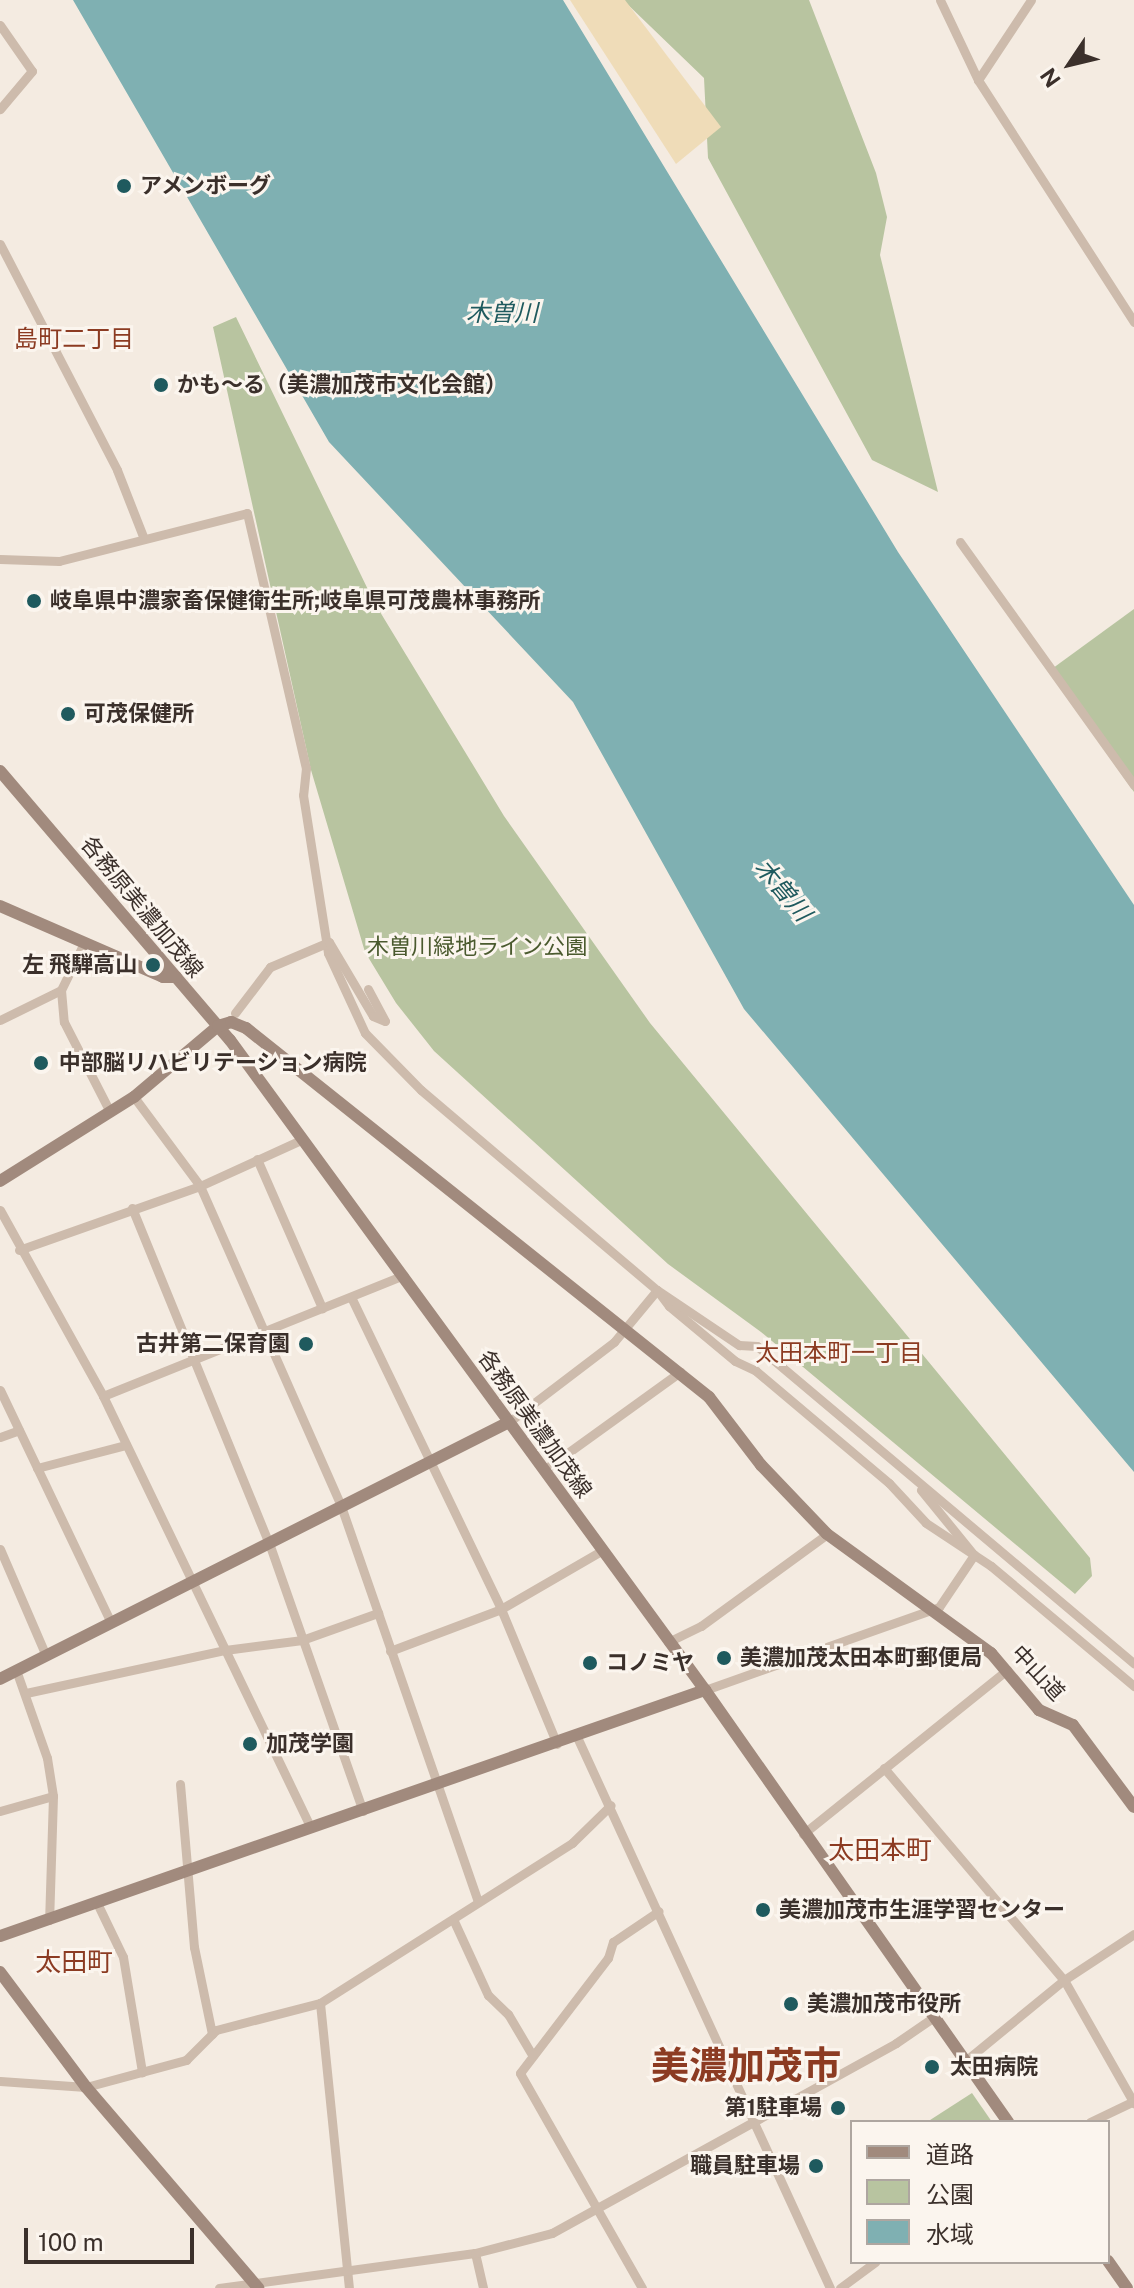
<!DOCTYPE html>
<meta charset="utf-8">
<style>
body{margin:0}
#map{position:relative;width:1134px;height:2288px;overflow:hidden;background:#f4ebe1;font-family:"Public Sans","Noto Sans JP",sans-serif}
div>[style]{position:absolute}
.green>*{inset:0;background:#b8c4a0}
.sand>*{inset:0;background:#efdcb8}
.water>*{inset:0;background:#7fb0b2}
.street>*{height:9px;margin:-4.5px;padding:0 4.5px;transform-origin:4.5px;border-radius:4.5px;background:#cdbbac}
.secondary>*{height:12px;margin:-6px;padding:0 6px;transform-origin:6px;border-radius:6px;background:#a18a7d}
.dots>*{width:22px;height:22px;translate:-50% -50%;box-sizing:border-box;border:4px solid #fbf5ee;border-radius:50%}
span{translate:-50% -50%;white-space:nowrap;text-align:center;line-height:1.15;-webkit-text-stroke:6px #fbf5ee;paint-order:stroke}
.poi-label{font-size:22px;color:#3b302b;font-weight:700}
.left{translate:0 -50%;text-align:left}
.right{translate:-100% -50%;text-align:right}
.street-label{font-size:22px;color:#3b302b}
.park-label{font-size:22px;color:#4a5a2e}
.water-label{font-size:24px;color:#1f5a5e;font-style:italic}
.neighbourhood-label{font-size:24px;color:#8c3b22}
.quarter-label{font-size:26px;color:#8c3b22}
.town-label{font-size:38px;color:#8c3b22;font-weight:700}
.legend{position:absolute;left:850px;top:2120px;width:260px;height:144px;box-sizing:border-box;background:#fbf5ee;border:2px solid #aea6a0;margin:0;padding:10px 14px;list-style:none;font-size:24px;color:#3b302b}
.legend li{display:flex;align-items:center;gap:16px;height:40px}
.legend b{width:40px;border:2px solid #aea6a0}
.north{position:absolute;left:1030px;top:24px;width:80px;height:80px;-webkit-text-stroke:6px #fbf5ee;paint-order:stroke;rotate:235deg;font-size:22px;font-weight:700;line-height:32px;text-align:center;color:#3b302b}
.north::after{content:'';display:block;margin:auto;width:28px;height:36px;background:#3b302b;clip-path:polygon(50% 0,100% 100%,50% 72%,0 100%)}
.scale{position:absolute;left:24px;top:2228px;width:170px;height:36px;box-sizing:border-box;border:4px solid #3b302b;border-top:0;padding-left:10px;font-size:24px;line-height:28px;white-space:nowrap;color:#3b302b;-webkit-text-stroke:6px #fbf5ee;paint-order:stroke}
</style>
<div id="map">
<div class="green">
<div style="clip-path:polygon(623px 0,809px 0,876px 173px,887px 217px,880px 255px,938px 492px,872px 460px,708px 158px,704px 78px)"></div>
<div style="clip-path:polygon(236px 317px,374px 602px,504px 816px,650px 1023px,1090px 1558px,1092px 1576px,1075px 1594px,761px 1332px,668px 1264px,434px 1051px,396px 1003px,365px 952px,311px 770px,213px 327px)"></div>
<div style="clip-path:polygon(1134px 609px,1134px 792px,1049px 671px)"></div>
<div style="clip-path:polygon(972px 2093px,992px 2122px,927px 2122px)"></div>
</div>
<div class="sand">
<div style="clip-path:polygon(570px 0,625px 0,721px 127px,676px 164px)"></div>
</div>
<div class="water">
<div style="clip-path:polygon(73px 0,563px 0,898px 552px,1134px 905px,1134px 1472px,744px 1009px,573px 702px,329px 442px)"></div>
</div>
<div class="street">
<div style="left:940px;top:0;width:89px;rotate:64.6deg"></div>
<div style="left:978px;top:80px;width:288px;rotate:57.2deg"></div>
<div style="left:0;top:25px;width:56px;rotate:55.2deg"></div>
<div style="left:32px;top:71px;width:50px;rotate:130.1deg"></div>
<div style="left:978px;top:80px;width:96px;rotate:-56.5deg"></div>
<div style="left:0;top:244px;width:254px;rotate:62.6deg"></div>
<div style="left:117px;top:470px;width:74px;rotate:68.6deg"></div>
<div style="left:960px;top:542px;width:299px;rotate:54.4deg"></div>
<div style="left:0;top:559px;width:59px;rotate:1.9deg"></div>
<div style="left:59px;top:561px;width:194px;rotate:-14.3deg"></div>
<div style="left:247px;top:513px;width:262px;rotate:77deg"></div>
<div style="left:306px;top:768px;width:27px;rotate:96deg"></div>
<div style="left:303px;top:795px;width:160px;rotate:81deg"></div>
<div style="left:328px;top:953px;width:88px;rotate:65.2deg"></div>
<div style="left:365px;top:1033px;width:80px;rotate:45.5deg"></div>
<div style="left:421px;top:1090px;width:309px;rotate:40.3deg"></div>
<div style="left:657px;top:1290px;width:20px;rotate:53deg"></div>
<div style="left:669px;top:1306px;width:86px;rotate:39.8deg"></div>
<div style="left:735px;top:1361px;width:23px;rotate:25deg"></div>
<div style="left:756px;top:1371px;width:174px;rotate:40.1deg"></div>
<div style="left:889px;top:1483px;width:54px;rotate:47.2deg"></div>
<div style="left:926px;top:1523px;width:78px;rotate:33.5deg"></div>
<div style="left:991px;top:1566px;width:187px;rotate:40deg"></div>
<div style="left:84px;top:943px;width:52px;rotate:116.1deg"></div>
<div style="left:61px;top:990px;width:32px;rotate:85deg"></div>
<div style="left:64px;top:1022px;width:101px;rotate:62.9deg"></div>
<div style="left:368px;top:989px;width:36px;rotate:62deg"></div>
<div style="left:235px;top:1013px;width:58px;rotate:-52.7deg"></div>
<div style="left:270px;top:967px;width:64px;rotate:-23deg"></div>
<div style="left:329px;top:942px;width:86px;rotate:59.3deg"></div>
<div style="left:373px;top:1016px;width:13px;rotate:23deg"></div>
<div style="left:0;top:1020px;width:68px;rotate:-26.2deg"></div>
<div style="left:134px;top:1097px;width:111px;rotate:53.4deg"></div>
<div style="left:200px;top:1186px;width:350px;rotate:66.2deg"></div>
<div style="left:341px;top:1506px;width:419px;rotate:70.9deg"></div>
<div style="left:257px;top:1159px;width:163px;rotate:66.4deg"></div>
<div style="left:132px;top:1208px;width:362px;rotate:67.8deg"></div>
<div style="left:269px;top:1543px;width:284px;rotate:70.7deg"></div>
<div style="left:0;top:1210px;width:213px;rotate:61deg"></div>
<div style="left:103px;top:1396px;width:479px;rotate:64.3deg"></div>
<div style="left:19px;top:1250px;width:192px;rotate:-19.5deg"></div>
<div style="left:200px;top:1186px;width:113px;rotate:-24.5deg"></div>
<div style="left:351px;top:1297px;width:346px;rotate:64.3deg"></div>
<div style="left:501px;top:1609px;width:146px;rotate:67.5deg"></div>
<div style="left:0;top:1390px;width:258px;rotate:64.5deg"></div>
<div style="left:103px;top:1396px;width:324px;rotate:-21.9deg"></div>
<div style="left:509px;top:1422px;width:132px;rotate:-37.3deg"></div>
<div style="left:614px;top:1342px;width:67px;rotate:-50.4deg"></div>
<div style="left:657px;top:1290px;width:99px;rotate:33.9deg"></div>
<div style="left:739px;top:1345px;width:18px;rotate:3deg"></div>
<div style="left:757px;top:1346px;width:493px;rotate:40.1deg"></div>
<div style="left:0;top:1437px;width:20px;rotate:-20deg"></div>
<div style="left:37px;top:1468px;width:92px;rotate:-14.5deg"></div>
<div style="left:544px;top:1470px;width:168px;rotate:-35.8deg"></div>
<div style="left:0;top:1549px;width:116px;rotate:66.7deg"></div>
<div style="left:668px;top:1642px;width:37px;rotate:-26deg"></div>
<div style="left:701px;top:1626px;width:156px;rotate:-36.1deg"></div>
<div style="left:390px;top:1651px;width:119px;rotate:-20.7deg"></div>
<div style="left:501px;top:1609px;width:116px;rotate:-30.1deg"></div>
<div style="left:16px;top:1670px;width:93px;rotate:70.6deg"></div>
<div style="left:47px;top:1758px;width:38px;rotate:81deg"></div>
<div style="left:53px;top:1796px;width:124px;rotate:91.8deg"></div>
<div style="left:705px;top:1690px;width:248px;rotate:-19.5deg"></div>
<div style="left:939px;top:1607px;width:63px;rotate:-56.1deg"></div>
<div style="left:974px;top:1555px;width:84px;rotate:-129.2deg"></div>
<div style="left:26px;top:1693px;width:204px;rotate:-12.2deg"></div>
<div style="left:225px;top:1650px;width:78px;rotate:-7.4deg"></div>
<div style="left:302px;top:1640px;width:81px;rotate:-19.6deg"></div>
<div style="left:577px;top:1737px;width:606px;rotate:65.34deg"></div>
<div style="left:884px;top:1768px;width:278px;rotate:49.7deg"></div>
<div style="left:1064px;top:1980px;width:142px;rotate:60.4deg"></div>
<div style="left:180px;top:1784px;width:164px;rotate:85.1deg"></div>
<div style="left:194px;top:1947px;width:89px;rotate:78.3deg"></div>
<div style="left:0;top:1811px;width:55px;rotate:-15.8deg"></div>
<div style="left:803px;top:1834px;width:262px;rotate:-38.8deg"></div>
<div style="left:97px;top:1903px;width:60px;rotate:64.3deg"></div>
<div style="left:123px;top:1957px;width:117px;rotate:80.6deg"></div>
<div style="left:453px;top:1919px;width:84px;rotate:65.3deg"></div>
<div style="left:488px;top:1995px;width:28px;rotate:44deg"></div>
<div style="left:508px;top:2014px;width:45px;rotate:59.5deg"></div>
<div style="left:320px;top:2003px;width:286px;rotate:84.2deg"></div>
<div style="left:964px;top:2062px;width:129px;rotate:-39.4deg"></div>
<div style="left:1064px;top:1980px;width:84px;rotate:-33.3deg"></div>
<div style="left:0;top:2081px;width:86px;rotate:4deg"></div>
<div style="left:86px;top:2087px;width:104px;rotate:-15.1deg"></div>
<div style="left:186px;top:2060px;width:42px;rotate:-45deg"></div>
<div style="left:216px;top:2030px;width:107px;rotate:-14.6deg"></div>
<div style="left:320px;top:2003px;width:299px;rotate:-32.4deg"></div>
<div style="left:572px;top:1843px;width:54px;rotate:-44.3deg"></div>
<div style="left:1090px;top:2122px;width:49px;rotate:-25.5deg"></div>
<div style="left:475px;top:2253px;width:36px;rotate:77deg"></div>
<div style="left:219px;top:2288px;width:258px;rotate:-7.8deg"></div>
<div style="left:475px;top:2253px;width:80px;rotate:-14.6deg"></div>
<div style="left:552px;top:2233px;width:393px;rotate:-28.9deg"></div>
<div style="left:896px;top:2043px;width:46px;rotate:-34.4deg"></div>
<div style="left:642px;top:2288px;width:247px;rotate:-119.6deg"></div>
<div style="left:520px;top:2073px;width:145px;rotate:-52.6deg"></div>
<div style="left:608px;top:1958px;width:17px;rotate:-73deg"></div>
<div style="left:613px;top:1942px;width:55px;rotate:-34deg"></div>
<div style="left:840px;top:2288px;width:44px;rotate:-36.6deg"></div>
</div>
<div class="secondary">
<div style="left:0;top:771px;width:354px;rotate:49.5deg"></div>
<div style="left:230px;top:1040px;width:805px;rotate:53.84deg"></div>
<div style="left:705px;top:1690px;width:528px;rotate:54.95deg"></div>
<div style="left:0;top:906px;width:178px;rotate:23.5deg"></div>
<div style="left:163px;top:977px;width:13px"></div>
<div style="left:0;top:1181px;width:158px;rotate:-32.1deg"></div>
<div style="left:134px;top:1097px;width:110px;rotate:-40.2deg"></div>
<div style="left:218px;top:1026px;width:14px;rotate:-17deg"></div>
<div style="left:231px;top:1022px;width:16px;rotate:22deg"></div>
<div style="left:246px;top:1028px;width:592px;rotate:38.55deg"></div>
<div style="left:709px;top:1397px;width:86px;rotate:52.6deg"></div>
<div style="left:761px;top:1465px;width:95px;rotate:46.3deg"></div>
<div style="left:827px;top:1534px;width:203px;rotate:36deg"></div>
<div style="left:991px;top:1653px;width:75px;rotate:49.9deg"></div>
<div style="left:1039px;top:1710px;width:37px;rotate:24deg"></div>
<div style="left:1073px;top:1725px;width:102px;rotate:53.4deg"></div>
<div style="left:0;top:1679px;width:570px;rotate:-26.79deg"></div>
<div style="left:0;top:1936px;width:747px;rotate:-19.24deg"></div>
<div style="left:0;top:1972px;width:144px;rotate:53.2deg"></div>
<div style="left:86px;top:2087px;width:265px;rotate:49.4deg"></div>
<div style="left:1108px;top:2261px;width:33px;rotate:55deg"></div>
</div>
<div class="dots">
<div style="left:124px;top:186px;background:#1f5a5e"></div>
<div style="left:161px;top:385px;background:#1f5a5e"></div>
<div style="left:34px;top:601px;background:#1f5a5e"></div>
<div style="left:68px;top:714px;background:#1f5a5e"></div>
<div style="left:153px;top:965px;background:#1f5a5e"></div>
<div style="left:41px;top:1063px;background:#1f5a5e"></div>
<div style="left:306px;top:1344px;background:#1f5a5e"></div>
<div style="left:724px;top:1658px;background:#1f5a5e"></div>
<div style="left:590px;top:1663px;background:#1f5a5e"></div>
<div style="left:250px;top:1744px;background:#1f5a5e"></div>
<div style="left:763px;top:1910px;background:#1f5a5e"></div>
<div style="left:791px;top:2004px;background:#1f5a5e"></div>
<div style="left:932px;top:2067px;background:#1f5a5e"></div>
<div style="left:838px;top:2108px;background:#1f5a5e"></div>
<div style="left:816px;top:2166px;background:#1f5a5e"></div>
</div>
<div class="poi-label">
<span class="left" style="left:140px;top:186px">アメンボーグ</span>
<span class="left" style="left:177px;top:385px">かも～る（美濃加茂市文化会館）</span>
<span class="left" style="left:50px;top:601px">岐阜県中濃家畜保健衛生所;岐阜県可茂農林事務所</span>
<span class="left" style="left:84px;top:714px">可茂保健所</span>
<span class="right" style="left:137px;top:965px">左 飛騨高山</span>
<span class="left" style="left:59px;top:1063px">中部脳リハビリテーション病院</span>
<span class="right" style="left:290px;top:1344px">古井第二保育園</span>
<span class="left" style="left:740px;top:1658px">美濃加茂太田本町郵便局</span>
<span class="left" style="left:606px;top:1663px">コノミヤ</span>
<span class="left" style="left:266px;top:1744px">加茂学園</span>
<span class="left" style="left:779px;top:1910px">美濃加茂市生涯学習センター</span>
<span class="left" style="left:807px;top:2004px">美濃加茂市役所</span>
<span class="left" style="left:950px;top:2067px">太田病院</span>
<span class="right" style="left:822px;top:2108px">第1駐車場</span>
<span class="right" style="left:800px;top:2166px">職員駐車場</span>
</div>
<div class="street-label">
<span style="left:142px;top:907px;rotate:50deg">各務原美濃加茂線</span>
<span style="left:535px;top:1424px;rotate:54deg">各務原美濃加茂線</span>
<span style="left:1038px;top:1673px;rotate:47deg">中山道</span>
</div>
<div class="park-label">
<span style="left:477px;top:947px">木曽川緑地ライン公園</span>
</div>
<div class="water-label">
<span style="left:502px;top:313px">木曽川</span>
<span style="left:783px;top:890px;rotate:50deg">木曽川</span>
</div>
<div class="neighbourhood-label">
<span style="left:74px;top:339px">島町二丁目</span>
<span style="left:839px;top:1353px">太田本町一丁目</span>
</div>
<div class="quarter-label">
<span style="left:880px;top:1850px">太田本町</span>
<span style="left:74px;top:1962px">太田町</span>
</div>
<div class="town-label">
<span style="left:746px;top:2066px">美濃加茂市</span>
</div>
<ul class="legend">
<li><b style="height:10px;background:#a18a7d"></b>道路</li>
<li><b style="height:22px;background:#b8c4a0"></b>公園</li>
<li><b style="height:22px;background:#7fb0b2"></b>水域</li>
</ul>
<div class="north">N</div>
<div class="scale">100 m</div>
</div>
